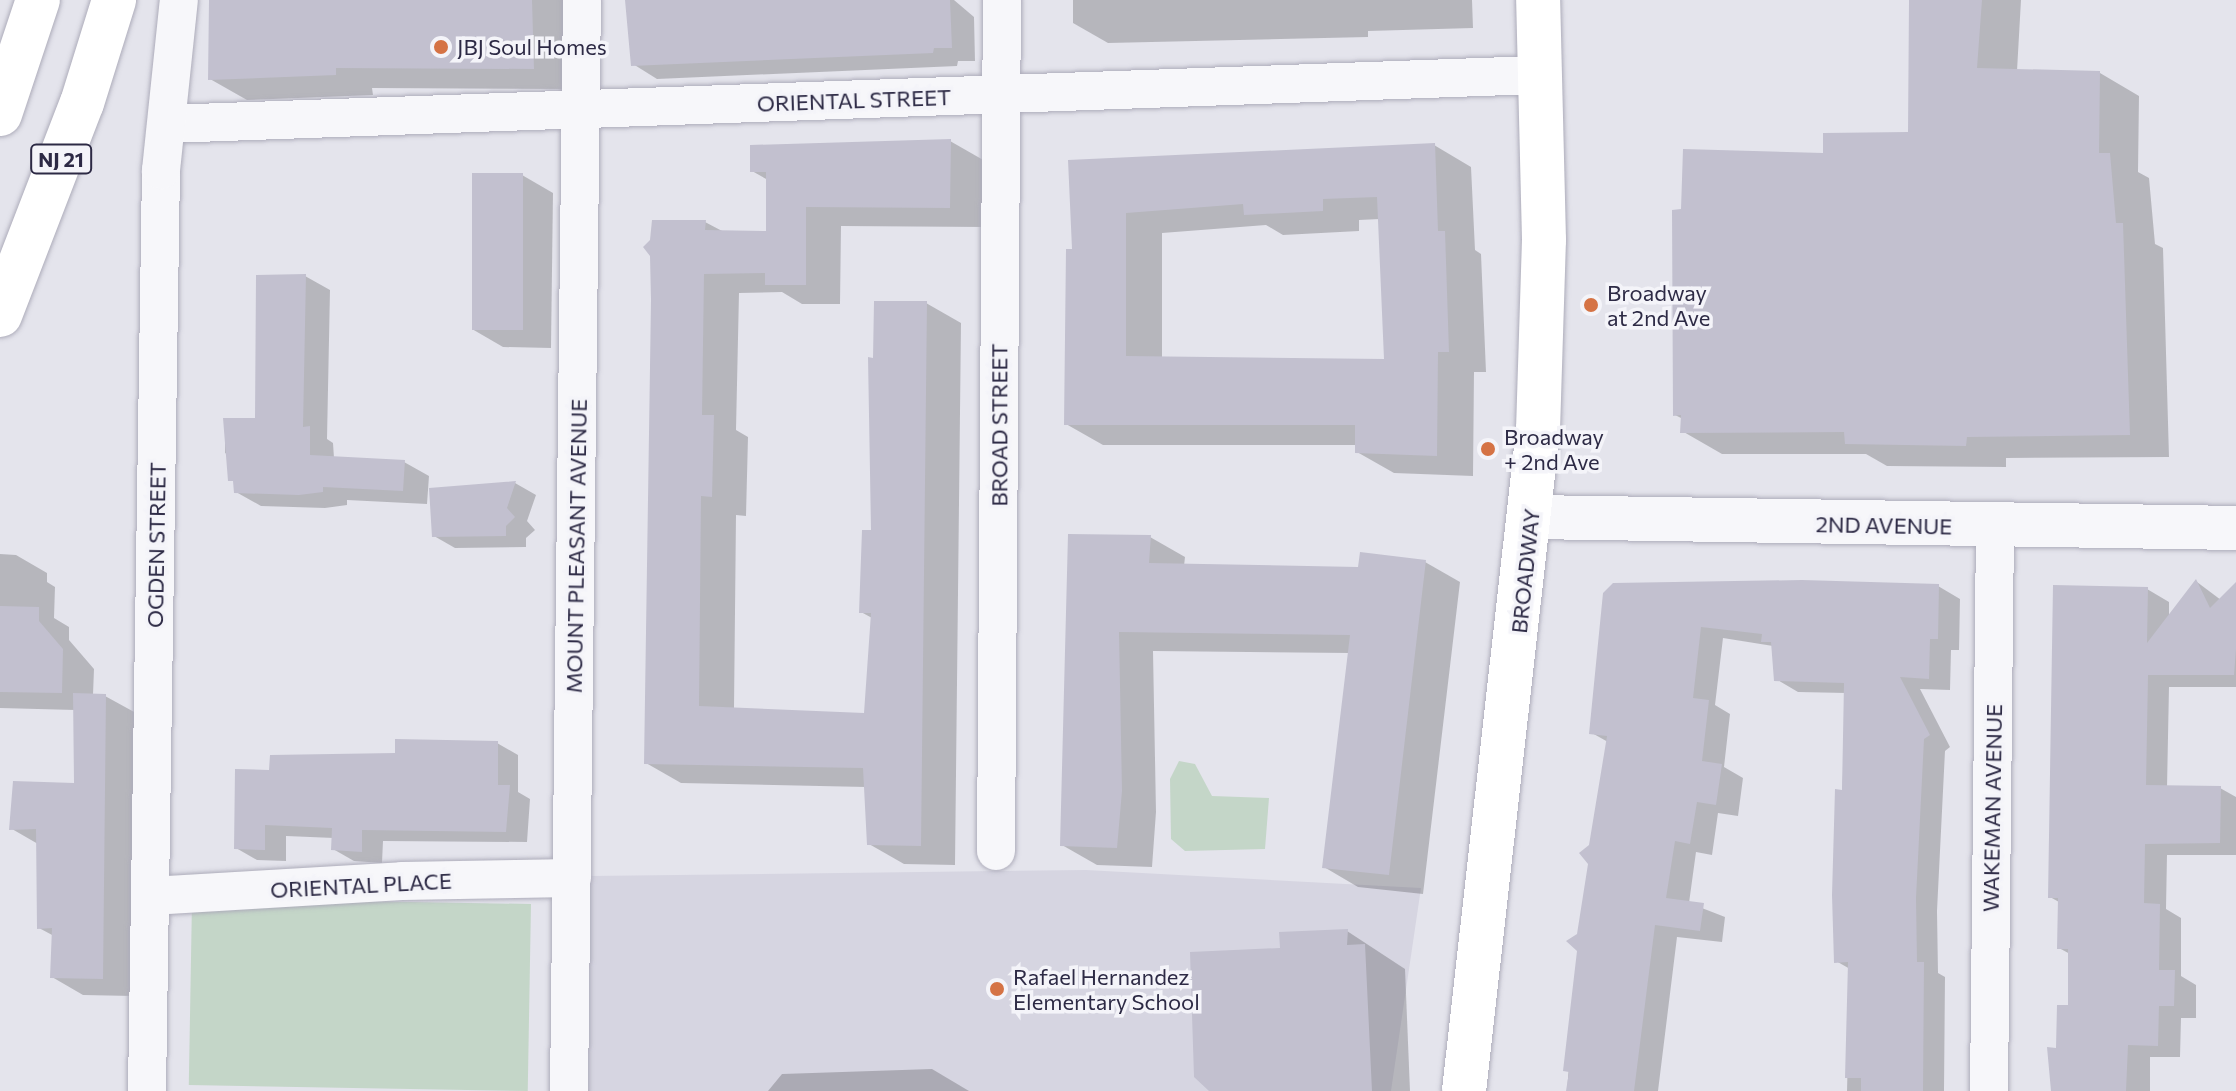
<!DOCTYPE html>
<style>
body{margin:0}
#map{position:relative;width:2236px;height:1091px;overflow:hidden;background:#e4e4ec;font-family:Commissioner,sans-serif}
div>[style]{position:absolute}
.built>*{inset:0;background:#d6d5e1}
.green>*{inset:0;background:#c4d6c8;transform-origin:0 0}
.shadow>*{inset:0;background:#0003}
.building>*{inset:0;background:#c2c0cf;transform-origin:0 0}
.roads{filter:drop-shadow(0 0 2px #adacba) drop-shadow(0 0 2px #adacba)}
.minor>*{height:38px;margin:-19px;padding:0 19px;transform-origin:19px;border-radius:19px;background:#f7f7fa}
.tertiary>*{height:44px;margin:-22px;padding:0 22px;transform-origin:22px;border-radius:22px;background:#f7f7fa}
.secondary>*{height:44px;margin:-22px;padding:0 22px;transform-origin:22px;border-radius:22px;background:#fff}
.motorway>*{height:44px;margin:-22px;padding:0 22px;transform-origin:22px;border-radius:22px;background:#fff}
.dots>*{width:22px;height:22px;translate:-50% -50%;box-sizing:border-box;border:4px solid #f4f4f9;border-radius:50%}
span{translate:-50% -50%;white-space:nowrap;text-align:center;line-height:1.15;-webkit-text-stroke:7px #f4f4f9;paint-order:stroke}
.shield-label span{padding:2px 6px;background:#f4f4f9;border:2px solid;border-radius:6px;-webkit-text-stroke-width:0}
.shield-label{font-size:20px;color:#2d2a45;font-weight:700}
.poi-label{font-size:22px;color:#2d2a45}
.left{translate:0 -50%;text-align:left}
.street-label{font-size:22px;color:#2d2a45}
</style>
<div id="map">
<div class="built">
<div style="clip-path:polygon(1086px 870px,1421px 888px,1391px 1091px,584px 1091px,590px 876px)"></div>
</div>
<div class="green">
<div style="clip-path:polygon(1179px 761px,1195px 764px,1212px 796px,1269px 798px,1265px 849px,1185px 851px,1171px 839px,1170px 779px)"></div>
<div style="left:531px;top:904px;width:187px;height:339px;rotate:91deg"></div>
</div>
<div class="shadow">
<div style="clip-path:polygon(211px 0,570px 0,571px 89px,372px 88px,373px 95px,247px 100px,210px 79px)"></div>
<div style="clip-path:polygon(628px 0,954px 0,974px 17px,975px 61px,958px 61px,957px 66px,657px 79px,633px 64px)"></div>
<div style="clip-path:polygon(1073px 0,1472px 0,1473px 28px,1368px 31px,1368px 37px,1108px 43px,1073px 23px)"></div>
<div style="clip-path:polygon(1911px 0,2021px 0,2017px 71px,2100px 73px,2139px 96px,2138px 172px,2149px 178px,2155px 244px,2163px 248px,2169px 457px,2006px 458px,2006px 467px,1887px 466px,1866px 454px,1722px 454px,1682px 431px,1683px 419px,1675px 415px,1682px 211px,1825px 155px,1910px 134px)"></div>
<div style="clip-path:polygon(950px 141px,985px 161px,984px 227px,841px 226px,840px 304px,802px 304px,782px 292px,739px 293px,736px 430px,748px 437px,746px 516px,736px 515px,734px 709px,866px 715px,872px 618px,861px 612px,873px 532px,875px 360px,926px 303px,961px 323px,955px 865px,904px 864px,869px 844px,866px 787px,681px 783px,646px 763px,705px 222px,724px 232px,768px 233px,768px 180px,752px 171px)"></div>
<div style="clip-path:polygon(evenodd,1434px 145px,1471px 167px,1475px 250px,1481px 254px,1486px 372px,1474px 372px,1473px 476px,1394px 473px,1357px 452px,1357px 445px,1103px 445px,1066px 424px,1074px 251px,1070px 162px,1434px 145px,1380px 219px,1387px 361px,1162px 358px,1162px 233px,1266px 225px,1283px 235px,1359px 231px,1359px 220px,1380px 219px)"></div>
<div style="clip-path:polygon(522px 175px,553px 193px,551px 348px,503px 347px,472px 329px)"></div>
<div style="clip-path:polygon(305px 276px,330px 290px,327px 439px,333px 443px,334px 458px,404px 462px,429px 476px,427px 504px,347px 500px,347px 505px,325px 508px,261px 506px,236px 492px,231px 456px,225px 453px,225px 420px,257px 420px)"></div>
<div style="clip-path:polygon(515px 483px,536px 495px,527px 521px,535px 530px,526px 538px,526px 547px,455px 548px,434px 536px,431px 490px)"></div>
<div style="clip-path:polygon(1070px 536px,1150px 537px,1185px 557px,1184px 566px,1360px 569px,1425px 562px,1460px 582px,1423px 894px,1358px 887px,1324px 867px,1350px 653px,1153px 651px,1156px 812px,1152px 867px,1097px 865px,1062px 845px)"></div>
<div style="clip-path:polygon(0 554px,16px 555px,47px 573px,47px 582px,55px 587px,54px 618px,69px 627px,69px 640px,94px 669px,93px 695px,105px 696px,136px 713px,133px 996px,83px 995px,52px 977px,54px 936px,39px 928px,38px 844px,12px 829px,76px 785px,75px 710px,0 708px)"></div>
<div style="clip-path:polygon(2197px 582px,2221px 600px,2236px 589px,2236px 687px,2169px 687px,2167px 788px,2220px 788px,2236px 797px,2236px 855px,2167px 855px,2166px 909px,2181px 918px,2181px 976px,2196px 985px,2196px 1018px,2181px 1018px,2180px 1057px,2150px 1057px,2150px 1091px,2052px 1091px,2070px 1007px,2070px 954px,2059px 948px,2059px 902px,2050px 897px,2147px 589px,2169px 602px,2169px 618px)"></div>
<div style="clip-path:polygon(1938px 586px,1960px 599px,1959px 650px,1951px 650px,1950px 690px,1920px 689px,1950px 747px,1945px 751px,1937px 911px,1938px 973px,1945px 977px,1944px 1091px,1847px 1091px,1850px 969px,1836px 961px,1846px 693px,1798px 692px,1776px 679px,1773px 646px,1723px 638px,1715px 705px,1730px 714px,1724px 767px,1743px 778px,1738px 816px,1718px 813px,1712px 855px,1696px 852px,1689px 903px,1725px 917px,1722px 942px,1677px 937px,1658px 1091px,1567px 1091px,1579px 935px,1608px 742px,1592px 733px,1605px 594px)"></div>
<div style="clip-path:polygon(497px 743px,518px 755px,518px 792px,530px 799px,527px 842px,383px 841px,382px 863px,354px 861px,333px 849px,334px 838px,286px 836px,286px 861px,257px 860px,236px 848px,271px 773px)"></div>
<div style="clip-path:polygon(1347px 931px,1405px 969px,1410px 1091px,1212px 1091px,1282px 950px)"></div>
<div style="clip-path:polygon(932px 1069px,969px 1091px,768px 1091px,782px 1074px)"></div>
</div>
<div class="building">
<div style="clip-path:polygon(209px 0,532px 0,534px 69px,336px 68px,336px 75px,208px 80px)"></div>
<div style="clip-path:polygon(625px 0,950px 0,952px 48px,934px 48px,933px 53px,631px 66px)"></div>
<div style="clip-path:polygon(1909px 0,1982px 0,1977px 68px,2100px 71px,2099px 153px,2110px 153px,2116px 223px,2123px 223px,2130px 435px,1967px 437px,1966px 446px,1845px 444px,1844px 432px,1680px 433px,1681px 415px,1673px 416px,1672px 210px,1681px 209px,1683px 149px,1823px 153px,1823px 133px,1908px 132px)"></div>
<div style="clip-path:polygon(951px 139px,950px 208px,806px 207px,806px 285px,765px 285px,765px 273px,704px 274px,702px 415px,714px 415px,712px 497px,701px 496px,699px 706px,864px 713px,871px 613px,859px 613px,862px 530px,871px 530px,868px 357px,873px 358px,874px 301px,927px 301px,921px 846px,867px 845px,863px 768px,644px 764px,651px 300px,650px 256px,643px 247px,650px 240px,652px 220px,706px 220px,705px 230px,766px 231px,766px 172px,750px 172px,750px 145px)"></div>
<div style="clip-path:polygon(evenodd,1435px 143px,1438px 231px,1445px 231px,1449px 352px,1438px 352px,1437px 456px,1355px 453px,1355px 425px,1064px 425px,1066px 249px,1072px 249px,1068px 160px,1435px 143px,1377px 197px,1384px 359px,1126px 356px,1126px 213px,1243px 204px,1244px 215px,1323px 211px,1323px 199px,1377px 197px)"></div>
<div style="left:472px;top:173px;width:51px;height:157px"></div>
<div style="clip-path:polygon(306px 274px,303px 427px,310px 426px,310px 455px,405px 460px,403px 491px,323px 487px,323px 492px,299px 495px,234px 493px,233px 481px,228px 481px,223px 418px,255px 418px,256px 275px)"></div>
<div style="clip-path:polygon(516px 481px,507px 508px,515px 517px,506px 526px,506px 536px,432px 537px,429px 488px)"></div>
<div style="clip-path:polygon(1068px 534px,1151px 535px,1149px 563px,1358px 567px,1360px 552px,1426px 560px,1389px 875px,1322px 868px,1350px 635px,1119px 632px,1122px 791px,1117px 848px,1060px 846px)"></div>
<div style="clip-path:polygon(2196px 579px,2210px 608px,2236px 582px,2236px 649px,2234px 675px,2148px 675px,2146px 785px,2221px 786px,2220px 843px,2145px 844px,2144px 903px,2160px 904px,2159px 970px,2175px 970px,2174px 1006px,2159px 1006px,2158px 1046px,2128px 1045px,2126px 1091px,2051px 1091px,2047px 1047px,2056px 1048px,2057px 1005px,2068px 1005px,2068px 949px,2057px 949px,2058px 898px,2048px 898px,2053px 585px,2148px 587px,2147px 643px)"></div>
<div style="clip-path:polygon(1802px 580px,1939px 584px,1938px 639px,1930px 639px,1929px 679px,1900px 677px,1930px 735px,1924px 739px,1916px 898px,1917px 962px,1924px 962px,1923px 1091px,1861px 1091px,1861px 1078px,1845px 1078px,1848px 962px,1834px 963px,1832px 895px,1835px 789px,1842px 790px,1844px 683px,1774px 681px,1771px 642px,1761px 642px,1762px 634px,1701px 627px,1693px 698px,1709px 700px,1702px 761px,1722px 764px,1716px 805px,1697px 802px,1690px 844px,1675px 841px,1666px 898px,1704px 903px,1700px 931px,1655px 925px,1634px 1091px,1566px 1091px,1569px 1072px,1563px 1071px,1577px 951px,1566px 941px,1577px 934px,1588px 864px,1579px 853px,1589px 845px,1607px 736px,1589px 734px,1603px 593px,1613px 583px)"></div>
<div style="clip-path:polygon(0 606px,39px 607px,39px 621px,63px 649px,62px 693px,0 692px)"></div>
<div style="clip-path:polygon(73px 693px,106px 694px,103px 979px,50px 978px,52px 928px,37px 929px,36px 829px,9px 830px,13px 781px,74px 783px)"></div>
<div style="clip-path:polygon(395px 739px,498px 741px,498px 785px,510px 785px,506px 832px,362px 830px,362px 852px,331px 850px,332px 828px,265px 825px,265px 850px,234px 849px,235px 769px,269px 770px,270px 755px,395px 753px)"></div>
<div style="clip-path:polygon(1348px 929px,1347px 945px,1365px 944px,1372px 1091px,1209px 1091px,1194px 1077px,1190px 952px,1280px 948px,1279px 932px)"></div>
</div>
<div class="roads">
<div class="minor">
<div style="left:168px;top:124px;width:1373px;rotate:-2.05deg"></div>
<div style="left:996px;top:851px;width:851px;rotate:-89.6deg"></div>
<div style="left:151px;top:896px;width:251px;rotate:-3.4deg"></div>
<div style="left:402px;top:881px;width:170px;rotate:-1deg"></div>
<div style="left:147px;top:1091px;width:921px;rotate:-89.13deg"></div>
<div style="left:161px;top:170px;width:171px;rotate:-84deg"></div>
<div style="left:569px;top:1091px;width:1091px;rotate:-89.32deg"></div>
<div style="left:1989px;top:1091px;width:565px;rotate:-89.39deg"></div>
</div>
<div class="tertiary">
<div style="left:1531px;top:517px;width:705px;rotate:0.89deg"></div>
</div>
<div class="secondary">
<div style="left:1464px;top:1091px;width:665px;rotate:-83.61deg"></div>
<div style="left:1538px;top:430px;width:190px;rotate:-88.2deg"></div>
<div style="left:1544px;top:240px;width:240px;rotate:-91.4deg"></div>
</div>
<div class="motorway">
<div style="left:0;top:114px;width:120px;rotate:-71.6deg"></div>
<div style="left:0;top:315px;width:227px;rotate:-68.9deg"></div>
<div style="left:82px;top:103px;width:108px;rotate:-72.7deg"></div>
</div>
</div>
<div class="dots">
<div style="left:441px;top:47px;background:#d57345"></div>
<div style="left:1591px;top:305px;background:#d57345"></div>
<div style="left:1488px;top:449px;background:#d57345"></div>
<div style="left:997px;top:989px;background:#d57345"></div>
</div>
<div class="shield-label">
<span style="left:61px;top:159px">NJ 21</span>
</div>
<div class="poi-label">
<span class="left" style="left:457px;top:47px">JBJ Soul Homes</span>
<span class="left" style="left:1607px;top:305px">Broadway<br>at 2nd Ave</span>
<span class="left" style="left:1504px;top:449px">Broadway<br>+ 2nd Ave</span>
<span class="left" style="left:1013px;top:989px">Rafael Hernandez<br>Elementary School</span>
</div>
<div class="street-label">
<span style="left:854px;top:100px;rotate:-2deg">ORIENTAL STREET</span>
<span style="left:999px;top:425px;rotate:-90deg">BROAD STREET</span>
<span style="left:1884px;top:525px;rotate:1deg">2ND AVENUE</span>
<span style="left:156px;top:545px;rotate:-89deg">OGDEN STREET</span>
<span style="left:576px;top:546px;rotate:-89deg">MOUNT PLEASANT AVENUE</span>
<span style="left:1525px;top:571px;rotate:-84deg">BROADWAY</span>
<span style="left:1992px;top:808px;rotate:-89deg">WAKEMAN AVENUE</span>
<span style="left:361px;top:885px;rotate:-3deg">ORIENTAL PLACE</span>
</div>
</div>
